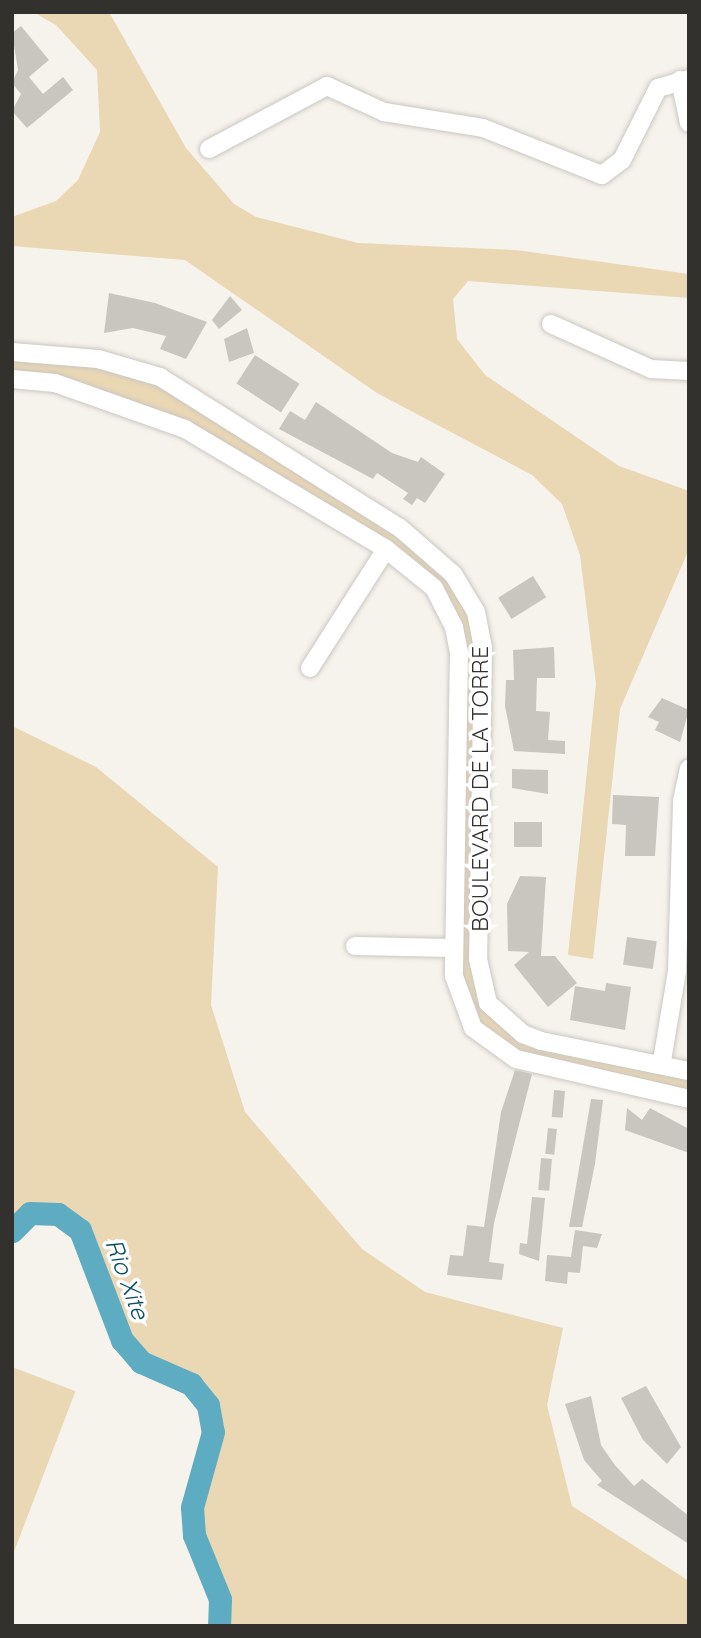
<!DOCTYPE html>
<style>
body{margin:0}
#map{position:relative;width:701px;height:1638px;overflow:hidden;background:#f6f2ec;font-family:Quicksand,sans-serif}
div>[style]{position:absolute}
.green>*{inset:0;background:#ead7b4;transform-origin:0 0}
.river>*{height:23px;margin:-11.5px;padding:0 11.5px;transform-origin:11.5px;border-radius:11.5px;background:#5eacc2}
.building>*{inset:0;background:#c9c6c0;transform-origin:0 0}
.roads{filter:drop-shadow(0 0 2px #cac7c1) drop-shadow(0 0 2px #cac7c1)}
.minor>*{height:18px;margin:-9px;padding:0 9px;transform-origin:9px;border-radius:9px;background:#fff}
span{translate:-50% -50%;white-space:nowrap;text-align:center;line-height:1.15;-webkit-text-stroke:7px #fff;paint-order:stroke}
.street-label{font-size:23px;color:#32312e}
.water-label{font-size:24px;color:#074e5e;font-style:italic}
.frame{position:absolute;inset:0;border:14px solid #32312e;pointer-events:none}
</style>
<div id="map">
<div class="green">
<div style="clip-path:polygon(33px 12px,109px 12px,186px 148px,234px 204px,256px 217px,358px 243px,516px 250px,689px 274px,689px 298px,468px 281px,453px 299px,457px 339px,485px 375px,619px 466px,689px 491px,689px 549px,620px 709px,593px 959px,568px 955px,596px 684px,580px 555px,562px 504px,532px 475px,377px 393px,185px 260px,12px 246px,12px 217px,56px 201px,78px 180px,100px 132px,97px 70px,56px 25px)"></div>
<div style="clip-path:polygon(12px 352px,120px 363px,400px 528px,476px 612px,481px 982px,523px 1034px,689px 1071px,689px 1099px,502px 1053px,458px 997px,459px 652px,434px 588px,185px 429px,12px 379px)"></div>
<div style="clip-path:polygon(12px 726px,96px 767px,218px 867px,211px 1005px,245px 1112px,362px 1249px,425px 1292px,563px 1328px,547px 1405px,572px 1506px,689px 1581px,689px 1626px,219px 1626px,220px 1599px,194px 1535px,192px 1507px,213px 1432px,208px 1405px,191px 1384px,141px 1362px,122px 1340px,80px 1230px,58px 1214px,30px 1213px,12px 1231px)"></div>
<div style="left:12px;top:1367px;width:68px;height:259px;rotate:21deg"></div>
</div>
<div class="river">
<div style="left:12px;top:1231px;width:25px;rotate:-45deg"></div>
<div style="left:30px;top:1213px;width:28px;rotate:2deg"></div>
<div style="left:58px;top:1214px;width:27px;rotate:36deg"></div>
<div style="left:80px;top:1230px;width:118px;rotate:69.1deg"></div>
<div style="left:122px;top:1340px;width:29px;rotate:49deg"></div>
<div style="left:141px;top:1362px;width:55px;rotate:23.7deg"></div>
<div style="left:191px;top:1384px;width:27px;rotate:51deg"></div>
<div style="left:208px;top:1405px;width:27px;rotate:80deg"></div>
<div style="left:213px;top:1432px;width:78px;rotate:105.6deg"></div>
<div style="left:192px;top:1507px;width:28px;rotate:86deg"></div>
<div style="left:194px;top:1535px;width:69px;rotate:67.9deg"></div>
<div style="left:220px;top:1599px;width:27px;rotate:92deg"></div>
</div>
<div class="building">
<div style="clip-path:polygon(21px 26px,49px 60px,29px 77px,43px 94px,63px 77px,73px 90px,27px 128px,12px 111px,21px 94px,12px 83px,18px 70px,12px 33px)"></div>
<div style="clip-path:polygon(109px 293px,155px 303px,207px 322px,186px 359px,160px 349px,166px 336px,133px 328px,104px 333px)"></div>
<div style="clip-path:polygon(230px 296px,242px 310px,219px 329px,212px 320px)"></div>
<div style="clip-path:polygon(247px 328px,254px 353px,229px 362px,224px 339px)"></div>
<div style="left:255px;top:355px;width:53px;height:34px;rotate:33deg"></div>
<div style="clip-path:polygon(316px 402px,392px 453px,418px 462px,421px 457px,445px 474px,425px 503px,417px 498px,412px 505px,403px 499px,408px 493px,377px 473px,373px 479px,279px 429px,290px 411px,305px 420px)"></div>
<div style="left:533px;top:576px;width:25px;height:41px;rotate:58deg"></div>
<div style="clip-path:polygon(554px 647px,555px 678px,537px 678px,536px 711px,550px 712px,548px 740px,565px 741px,565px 754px,514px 751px,505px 706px,506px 680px,514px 680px,513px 650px)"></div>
<div style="clip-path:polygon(662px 698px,689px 710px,680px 742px,655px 730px,659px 722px,648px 717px)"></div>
<div style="clip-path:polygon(512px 769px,548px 770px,548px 794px,512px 788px)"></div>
<div style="clip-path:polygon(613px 795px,659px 797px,655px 856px,625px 856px,626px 825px,612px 824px)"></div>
<div style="left:514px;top:822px;width:28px;height:25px"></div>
<div style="clip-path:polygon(520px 876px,546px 877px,541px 956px,555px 956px,577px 983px,548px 1007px,514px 965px,529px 952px,508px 951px,507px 904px)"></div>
<div style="left:627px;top:937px;width:30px;height:28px;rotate:8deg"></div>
<div style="clip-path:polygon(606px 983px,631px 987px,625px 1030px,570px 1020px,575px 986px,605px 991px)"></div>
<div style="clip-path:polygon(515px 1070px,532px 1074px,494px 1223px,489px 1262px,504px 1264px,502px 1280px,447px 1275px,450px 1255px,463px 1256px,467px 1225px,484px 1227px,501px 1112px)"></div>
<div style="left:554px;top:1090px;width:11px;height:27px;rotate:5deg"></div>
<div style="clip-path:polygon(591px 1099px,603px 1100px,595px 1164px,582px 1227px,569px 1227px)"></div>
<div style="clip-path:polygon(627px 1108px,642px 1120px,650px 1108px,689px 1129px,689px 1153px,625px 1130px)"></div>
<div style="left:548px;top:1128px;width:9px;height:26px;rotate:6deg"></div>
<div style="left:541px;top:1158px;width:11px;height:32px;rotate:5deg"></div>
<div style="clip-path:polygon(532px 1197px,545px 1198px,539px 1261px,519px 1254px,520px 1243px,527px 1244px)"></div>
<div style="clip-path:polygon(575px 1230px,602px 1234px,597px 1248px,583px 1246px,580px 1273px,568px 1272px,567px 1284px,545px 1281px,547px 1255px,571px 1257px)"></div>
<div style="clip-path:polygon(646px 1386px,681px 1447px,667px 1464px,643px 1440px,621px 1398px)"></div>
<div style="clip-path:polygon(591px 1396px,601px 1445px,614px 1464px,634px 1486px,642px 1479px,689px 1516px,689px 1544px,597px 1485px,602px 1481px,584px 1460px,565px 1404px)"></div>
</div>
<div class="roads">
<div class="minor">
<div style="left:680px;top:80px;width:44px;rotate:78.2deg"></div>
<div style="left:209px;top:149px;width:134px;rotate:-28.1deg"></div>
<div style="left:327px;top:86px;width:63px;rotate:24.5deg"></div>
<div style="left:384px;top:112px;width:100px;rotate:9.2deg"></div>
<div style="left:483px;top:128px;width:128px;rotate:21.6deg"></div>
<div style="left:602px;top:175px;width:25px;rotate:-37deg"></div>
<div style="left:622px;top:160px;width:80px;rotate:-63.4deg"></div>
<div style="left:658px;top:88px;width:32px;rotate:-16deg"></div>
<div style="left:551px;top:324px;width:110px;rotate:24.2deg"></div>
<div style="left:651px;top:369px;width:38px;rotate:3deg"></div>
<div style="left:12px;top:352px;width:86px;rotate:4.7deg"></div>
<div style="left:98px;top:359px;width:65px;rotate:16.2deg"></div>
<div style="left:160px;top:377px;width:284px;rotate:32.2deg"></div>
<div style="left:400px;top:528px;width:70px;rotate:41deg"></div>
<div style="left:453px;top:574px;width:44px;rotate:58.8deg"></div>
<div style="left:476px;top:612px;width:37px;rotate:79deg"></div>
<div style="left:483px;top:648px;width:311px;rotate:90.9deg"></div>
<div style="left:478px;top:959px;width:45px;rotate:77.2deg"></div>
<div style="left:488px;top:1003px;width:47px;rotate:41.5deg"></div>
<div style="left:523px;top:1034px;width:19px;rotate:21deg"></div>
<div style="left:541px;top:1041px;width:151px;rotate:11.5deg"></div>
<div style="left:12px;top:379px;width:43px;rotate:5.3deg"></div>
<div style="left:55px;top:383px;width:138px;rotate:19.5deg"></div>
<div style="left:185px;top:429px;width:234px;rotate:30.8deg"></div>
<div style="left:386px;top:549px;width:62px;rotate:39.1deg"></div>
<div style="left:434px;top:588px;width:44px;rotate:62.9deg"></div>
<div style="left:454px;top:627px;width:25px;rotate:79deg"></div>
<div style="left:459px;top:652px;width:324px;rotate:90.9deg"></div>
<div style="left:454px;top:976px;width:55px;rotate:69.9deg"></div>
<div style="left:473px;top:1028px;width:53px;rotate:35.8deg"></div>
<div style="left:516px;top:1059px;width:178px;rotate:13deg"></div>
<div style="left:310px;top:668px;width:141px;rotate:-57.4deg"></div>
<div style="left:355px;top:946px;width:99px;rotate:1.2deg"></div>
<div style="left:662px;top:1061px;width:91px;rotate:-80.5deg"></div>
<div style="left:677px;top:971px;width:170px;rotate:-88.3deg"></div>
<div style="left:682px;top:801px;width:33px;rotate:-78deg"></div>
</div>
</div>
<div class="street-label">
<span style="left:480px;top:789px;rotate:-90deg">BOULEVARD DE LA TORRE</span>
</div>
<div class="water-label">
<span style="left:127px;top:1279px;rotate:70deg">Rio Xite</span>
</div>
<div class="frame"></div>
</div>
